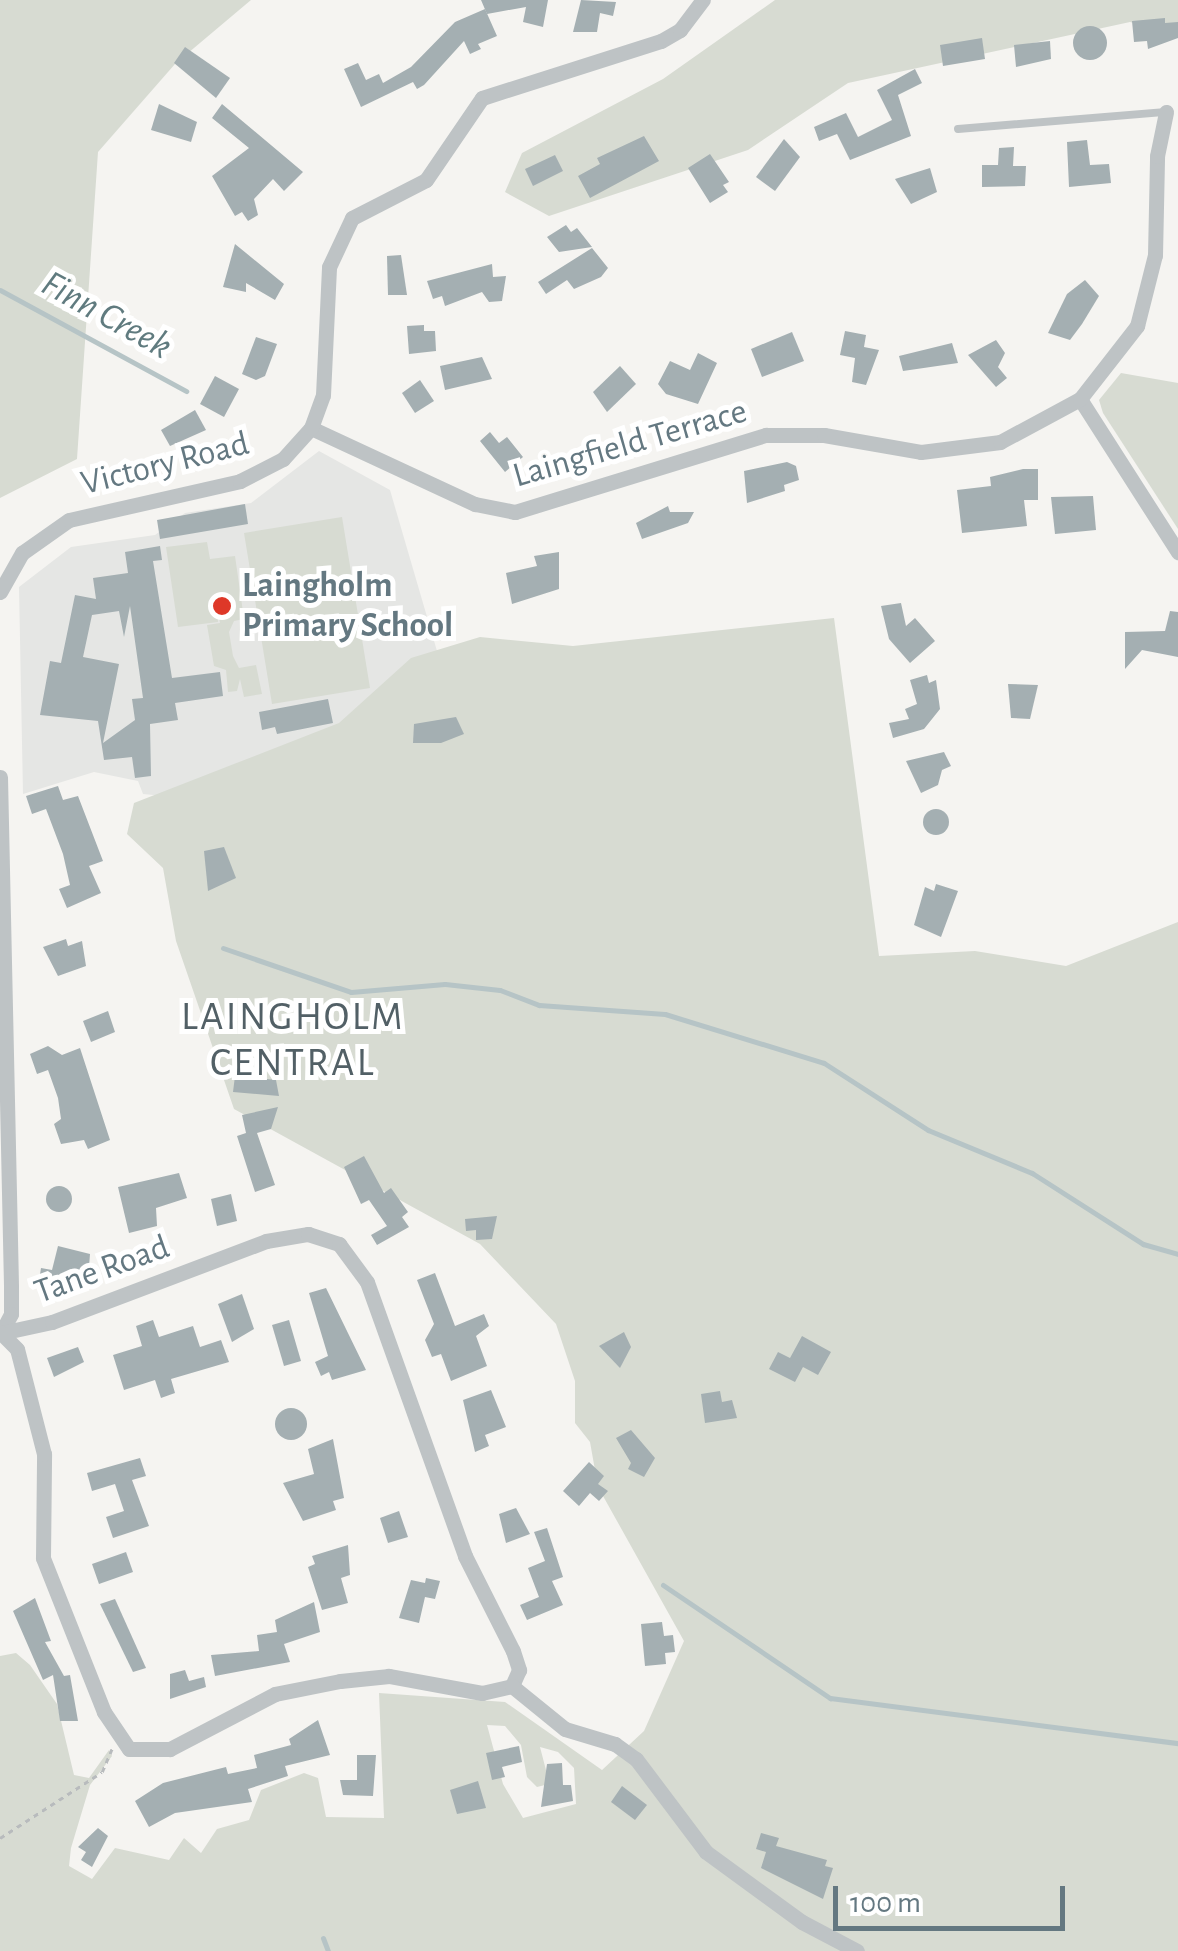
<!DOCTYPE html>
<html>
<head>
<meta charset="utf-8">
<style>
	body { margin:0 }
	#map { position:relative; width:1178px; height:1951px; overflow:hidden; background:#f5f4f1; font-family:"Alegreya Sans",sans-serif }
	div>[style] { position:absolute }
	.built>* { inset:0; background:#e5e6e4 }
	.green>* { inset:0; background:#d7dbd2 }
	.stream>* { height:5px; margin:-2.5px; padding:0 2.5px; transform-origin:2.5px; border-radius:2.5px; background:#b6c4c6 }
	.building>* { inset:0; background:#a4afb2 }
	.round { border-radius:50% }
	.path>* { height:2.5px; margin-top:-1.25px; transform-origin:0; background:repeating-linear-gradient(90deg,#b8bbbd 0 5px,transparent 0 10px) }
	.lane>* { height:8px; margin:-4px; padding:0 4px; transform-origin:4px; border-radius:4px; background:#bec3c5 }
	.street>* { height:15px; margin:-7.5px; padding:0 7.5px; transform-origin:7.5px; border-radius:7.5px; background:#bec3c5 }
	.dots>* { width:28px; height:28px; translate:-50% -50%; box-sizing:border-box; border:5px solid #fff; border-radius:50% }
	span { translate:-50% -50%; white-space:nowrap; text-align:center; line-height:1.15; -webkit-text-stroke:10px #fff; paint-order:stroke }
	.street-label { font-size:35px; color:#647881 }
	.poi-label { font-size:35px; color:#647881; font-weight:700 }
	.left { translate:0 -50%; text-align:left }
	.water-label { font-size:38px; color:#607b7f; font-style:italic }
	.quarter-label { font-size:40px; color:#526066; letter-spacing:2.5px }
	.scale { position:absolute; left:833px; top:1886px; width:232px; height:45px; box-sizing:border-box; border:5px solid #647881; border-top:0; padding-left:12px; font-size:30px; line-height:35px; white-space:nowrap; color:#647881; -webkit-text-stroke:8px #fff; paint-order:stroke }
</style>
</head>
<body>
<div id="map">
	<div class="built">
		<i style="clip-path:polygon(319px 451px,390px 490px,451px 699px,164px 796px,143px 794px,138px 781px,94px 772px,23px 794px,19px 587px,71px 547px,155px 535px,185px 513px,251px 503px)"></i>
	</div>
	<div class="green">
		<i style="clip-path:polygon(0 0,251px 0,175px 64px,98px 152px,77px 459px,0 498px)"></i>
		<i style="clip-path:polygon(775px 0,1178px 0,1178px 34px,1130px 22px,848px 83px,748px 150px,549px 216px,505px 192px,522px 153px,663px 79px)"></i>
		<i style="clip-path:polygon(1121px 373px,1178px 383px,1178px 529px,1103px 413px,1099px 400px)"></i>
		<i style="clip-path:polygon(342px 517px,370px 688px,272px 704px,244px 533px)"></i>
		<i style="clip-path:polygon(207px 542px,210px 559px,235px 556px,244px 619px,234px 621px,229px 632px,233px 656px,239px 668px,256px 665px,262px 694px,244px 697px,240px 679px,237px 691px,228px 692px,226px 670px,214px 666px,207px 625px,220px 623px,217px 604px,218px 622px,178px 627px,166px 547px)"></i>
		<i style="clip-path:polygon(evenodd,834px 618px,879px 956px,975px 951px,1066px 966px,1178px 922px,1178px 1951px,0 1951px,0 1656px,16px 1653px,30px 1665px,57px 1704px,74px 1775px,89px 1778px,109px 1750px,112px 1756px,90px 1785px,71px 1848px,69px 1866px,92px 1879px,115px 1848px,169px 1860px,184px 1838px,201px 1853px,217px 1829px,249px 1820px,261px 1790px,304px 1773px,318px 1778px,326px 1817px,384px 1818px,379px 1693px,505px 1702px,602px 1770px,644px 1731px,684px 1641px,598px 1487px,590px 1442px,575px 1423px,575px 1381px,556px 1324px,480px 1244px,234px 1109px,176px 941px,163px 868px,127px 834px,134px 803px,339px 723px,411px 658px,480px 637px,573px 646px,834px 618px,487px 1725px,505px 1726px,521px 1745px,527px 1777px,537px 1787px,545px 1785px,547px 1774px,540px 1747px,558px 1752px,574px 1768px,576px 1804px,523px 1818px,503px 1784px,487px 1725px)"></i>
	</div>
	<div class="stream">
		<i style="left:0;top:290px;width:212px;rotate:28.5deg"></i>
		<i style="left:223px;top:948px;width:135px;rotate:19deg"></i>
		<i style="left:351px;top:992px;width:94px;rotate:-4.9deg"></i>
		<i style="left:445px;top:984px;width:55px;rotate:6.2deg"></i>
		<i style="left:500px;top:990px;width:42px;rotate:21deg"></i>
		<i style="left:539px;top:1005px;width:126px;rotate:4.1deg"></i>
		<i style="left:665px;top:1014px;width:166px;rotate:17.1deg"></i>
		<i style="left:824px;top:1063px;width:124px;rotate:32.8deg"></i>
		<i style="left:928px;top:1130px;width:113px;rotate:22.5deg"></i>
		<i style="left:1032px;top:1173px;width:132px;rotate:32.6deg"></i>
		<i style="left:1143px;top:1244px;width:36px;rotate:16deg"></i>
		<i style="left:663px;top:1585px;width:202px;rotate:34.1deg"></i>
		<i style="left:830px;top:1698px;width:351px;rotate:7.4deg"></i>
		<i style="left:323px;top:1938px;width:14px;rotate:69deg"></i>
	</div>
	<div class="building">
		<i style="clip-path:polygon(481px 0,548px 0,543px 27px,523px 22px,526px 7px,487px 14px)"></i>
		<i style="clip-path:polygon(581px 0,616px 2px,613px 16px,600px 13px,597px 32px,573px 32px)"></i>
		<i style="clip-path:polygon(485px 9px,497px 36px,478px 44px,481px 49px,470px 54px,464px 41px,424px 85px,417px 89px,413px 82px,361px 107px,344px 69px,358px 63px,366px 80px,379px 74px,383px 83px,411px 67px,455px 22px)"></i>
		<i style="clip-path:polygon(1165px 18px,1165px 23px,1178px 22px,1178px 38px,1148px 49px,1147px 41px,1134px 42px,1132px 21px)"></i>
		<i class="round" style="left:1073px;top:26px;width:34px;height:34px"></i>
		<i style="clip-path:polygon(982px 38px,985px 59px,943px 66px,940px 45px)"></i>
		<i style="clip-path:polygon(1050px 41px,1051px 59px,1016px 67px,1014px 45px)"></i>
		<i style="clip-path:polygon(185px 47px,230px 78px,216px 98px,174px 63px)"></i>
		<i style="clip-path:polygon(915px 69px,922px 83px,898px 95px,911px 136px,850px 160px,837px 134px,819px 141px,814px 127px,846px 113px,858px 137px,892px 120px,877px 90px)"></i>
		<i style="clip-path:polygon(159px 104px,197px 122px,191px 142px,151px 130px)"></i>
		<i style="clip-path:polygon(222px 104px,303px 172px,284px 191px,273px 179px,254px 199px,258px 215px,248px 221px,242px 212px,235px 216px,212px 176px,249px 148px,212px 118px)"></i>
		<i style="clip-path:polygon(644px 136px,659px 161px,590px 198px,578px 176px,600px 164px,597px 158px)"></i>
		<i style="clip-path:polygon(784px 139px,800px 157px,775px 191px,756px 177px)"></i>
		<i style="clip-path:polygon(1087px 140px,1090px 165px,1109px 164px,1111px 183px,1069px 187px,1067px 142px)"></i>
		<i style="clip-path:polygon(1014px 147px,1013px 166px,1026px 166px,1025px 186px,982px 187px,982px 165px,998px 165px,999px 148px)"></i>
		<i style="clip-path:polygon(710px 154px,729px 182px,723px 185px,728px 192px,710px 203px,688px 168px)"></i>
		<i style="clip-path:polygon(555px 155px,563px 171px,533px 186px,525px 169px)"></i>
		<i style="clip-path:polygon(930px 168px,937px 192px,911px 204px,895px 179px)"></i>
		<i style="clip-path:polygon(566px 225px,571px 232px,577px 228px,592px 247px,559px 252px,547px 237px)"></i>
		<i style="clip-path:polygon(235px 244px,284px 284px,275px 300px,246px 283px,246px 292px,223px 287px)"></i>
		<i style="clip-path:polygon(592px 248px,608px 268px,601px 277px,574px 289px,567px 280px,546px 294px,538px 282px)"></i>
		<i style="clip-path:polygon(401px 255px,407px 295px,388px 295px,387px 256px)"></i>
		<i style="clip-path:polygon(492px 264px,493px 277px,506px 276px,502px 301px,489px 302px,482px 292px,445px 306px,442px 296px,433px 299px,427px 281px)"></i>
		<i style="clip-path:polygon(1085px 280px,1099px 296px,1082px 324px,1070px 340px,1048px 333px,1067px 294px)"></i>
		<i style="clip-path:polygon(424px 325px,424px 331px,435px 331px,436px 351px,409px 354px,407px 326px)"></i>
		<i style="clip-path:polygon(845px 331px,866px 335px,864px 347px,879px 350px,866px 385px,852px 382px,855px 358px,840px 355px)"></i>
		<i style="clip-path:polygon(792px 332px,804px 361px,762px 377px,751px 349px)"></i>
		<i style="clip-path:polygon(256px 337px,277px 344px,265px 376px,256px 380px,242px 374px)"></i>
		<i style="clip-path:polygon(996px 340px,1005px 353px,998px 367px,1007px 378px,996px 387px,968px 355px)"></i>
		<i style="clip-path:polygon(952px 343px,958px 363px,903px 371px,899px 356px)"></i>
		<i style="clip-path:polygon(698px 353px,717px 363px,698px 404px,666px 394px,658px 384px,670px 361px,690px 370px)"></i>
		<i style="clip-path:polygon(482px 357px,492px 379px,445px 390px,440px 366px)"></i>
		<i style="clip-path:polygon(620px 366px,636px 384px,607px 412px,593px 392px)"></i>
		<i style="clip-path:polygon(215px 376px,239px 389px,224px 417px,200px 404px)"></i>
		<i style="clip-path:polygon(420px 380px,434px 401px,415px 413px,402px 393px)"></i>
		<i style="clip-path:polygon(195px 410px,206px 430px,170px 446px,161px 430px)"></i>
		<i style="clip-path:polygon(490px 432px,499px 443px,507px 437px,523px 457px,505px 472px,480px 441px)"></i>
		<i style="clip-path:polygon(787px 462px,796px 466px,799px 480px,784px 485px,785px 491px,747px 503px,744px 471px)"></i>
		<i style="clip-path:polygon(1023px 469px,1038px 469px,1038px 500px,1024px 500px,1027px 526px,962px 533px,957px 490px,991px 486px,990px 477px)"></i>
		<i style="clip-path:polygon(1093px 496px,1096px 530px,1055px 534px,1051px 497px)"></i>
		<i style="clip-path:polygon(245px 504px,248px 524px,160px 539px,157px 520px)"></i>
		<i style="clip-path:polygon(668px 506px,670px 512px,694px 512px,688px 523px,642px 539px,636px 523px)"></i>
		<i style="clip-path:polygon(evenodd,160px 546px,162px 560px,153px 561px,172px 678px,220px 672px,223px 696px,175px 703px,178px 720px,150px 724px,151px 776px,135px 778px,132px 757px,104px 760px,98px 721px,40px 715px,50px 661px,61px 663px,75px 595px,96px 599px,93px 578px,128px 573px,125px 552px,160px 546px,130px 606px,143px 698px,132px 699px,135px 720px,103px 743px,119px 664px,83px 657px,92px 615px,119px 611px,124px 637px,130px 606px)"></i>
		<i style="clip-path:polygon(559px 552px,559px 589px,512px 604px,506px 573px,537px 566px,534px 556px)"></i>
		<i style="clip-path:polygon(901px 603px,906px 626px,915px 618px,935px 641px,910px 663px,889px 639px,881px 606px)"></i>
		<i style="clip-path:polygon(1170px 611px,1178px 612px,1178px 657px,1142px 650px,1125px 669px,1125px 632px,1165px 631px)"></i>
		<i style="clip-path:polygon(927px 675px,929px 683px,936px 680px,940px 709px,924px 729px,893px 738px,889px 723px,909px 719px,905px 709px,917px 704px,910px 680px)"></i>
		<i style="clip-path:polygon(1008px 684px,1038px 685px,1030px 719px,1011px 718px)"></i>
		<i style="clip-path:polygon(328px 699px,333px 723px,277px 734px,275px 727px,262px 730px,259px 712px)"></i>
		<i style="clip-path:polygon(456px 717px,464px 734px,441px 743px,413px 743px,414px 724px)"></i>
		<i style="clip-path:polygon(944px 752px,951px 766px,942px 770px,938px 785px,921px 793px,906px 761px)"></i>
		<i style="clip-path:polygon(58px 786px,63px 800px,78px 796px,103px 861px,89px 866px,101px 893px,67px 908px,59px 889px,70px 885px,63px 854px,46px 809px,32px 814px,26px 796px)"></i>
		<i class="round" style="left:923px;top:809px;width:26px;height:26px"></i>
		<i style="clip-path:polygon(224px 847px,236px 878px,208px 891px,204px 851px)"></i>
		<i style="clip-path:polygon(936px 884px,958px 891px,941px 937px,914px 925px,925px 887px,934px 891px)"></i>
		<i style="clip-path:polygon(66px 939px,68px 946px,82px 941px,86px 966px,58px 976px,43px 947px)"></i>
		<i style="clip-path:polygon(108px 1011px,115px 1032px,91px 1042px,83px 1021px)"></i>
		<i style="clip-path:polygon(48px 1046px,62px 1055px,80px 1048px,110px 1140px,88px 1149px,84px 1140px,61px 1144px,54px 1124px,61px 1119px,58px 1098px,48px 1070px,37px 1074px,30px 1054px)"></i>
		<i style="clip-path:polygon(235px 1076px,276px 1080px,279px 1096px,233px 1092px)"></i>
		<i style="clip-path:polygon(278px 1107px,271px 1129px,257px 1133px,275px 1185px,255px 1192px,237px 1136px,246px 1133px,242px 1115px)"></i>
		<i style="clip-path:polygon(364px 1156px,384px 1193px,391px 1188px,408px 1212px,402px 1217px,409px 1227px,377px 1245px,371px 1235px,387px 1226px,369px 1200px,361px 1204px,344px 1167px)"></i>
		<i style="clip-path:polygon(179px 1173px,187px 1198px,156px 1208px,157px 1226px,129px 1233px,118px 1187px)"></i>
		<i class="round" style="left:46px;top:1186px;width:26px;height:26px"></i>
		<i style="clip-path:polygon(231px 1194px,237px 1221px,217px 1226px,211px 1199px)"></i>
		<i style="clip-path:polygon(497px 1216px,492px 1239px,476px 1240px,476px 1230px,466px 1231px,465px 1219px)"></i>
		<i style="clip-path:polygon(58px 1246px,90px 1254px,88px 1281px,64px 1276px,60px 1291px,38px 1287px,41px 1268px,52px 1270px)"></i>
		<i style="clip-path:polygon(435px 1273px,455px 1326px,484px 1314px,489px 1326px,476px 1336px,487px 1366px,451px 1381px,441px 1354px,432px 1357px,425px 1340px,434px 1324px,417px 1280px)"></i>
		<i style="clip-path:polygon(326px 1288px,366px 1370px,332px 1380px,329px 1372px,321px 1376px,315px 1362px,328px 1356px,309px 1293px)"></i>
		<i style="clip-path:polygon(242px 1294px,254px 1329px,232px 1342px,218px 1304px)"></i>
		<i style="clip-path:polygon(153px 1320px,159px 1337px,193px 1326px,200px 1347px,221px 1340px,229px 1362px,171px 1379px,175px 1393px,161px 1398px,155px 1380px,124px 1390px,113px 1355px,142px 1346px,136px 1326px)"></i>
		<i style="clip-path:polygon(289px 1320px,301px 1361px,284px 1366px,272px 1325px)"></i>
		<i style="clip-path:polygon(624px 1332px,631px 1347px,620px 1368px,599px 1346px)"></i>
		<i style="clip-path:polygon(802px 1336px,831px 1352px,818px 1375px,803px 1367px,795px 1382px,769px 1369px,778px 1352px,790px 1358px)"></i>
		<i style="clip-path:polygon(78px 1347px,84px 1362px,54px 1377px,47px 1358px)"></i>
		<i style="clip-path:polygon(491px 1390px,506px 1427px,485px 1435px,489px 1446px,475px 1452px,463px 1400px)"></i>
		<i style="clip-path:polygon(720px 1391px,722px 1402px,732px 1400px,737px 1418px,705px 1423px,701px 1394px)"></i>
		<i class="round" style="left:275px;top:1408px;width:32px;height:32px"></i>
		<i style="clip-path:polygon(631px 1430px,655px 1458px,644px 1477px,628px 1469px,631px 1463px,616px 1438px)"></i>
		<i style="clip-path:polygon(333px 1439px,344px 1498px,333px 1501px,336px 1510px,303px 1521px,283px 1483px,314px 1474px,308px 1449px)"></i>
		<i style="clip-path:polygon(140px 1458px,146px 1476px,132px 1480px,149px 1526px,113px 1538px,106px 1517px,124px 1511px,115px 1484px,92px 1491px,87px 1473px)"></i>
		<i style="clip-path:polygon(589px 1462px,604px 1476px,598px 1484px,608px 1491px,599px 1501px,590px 1493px,579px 1506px,563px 1491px)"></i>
		<i style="clip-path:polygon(516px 1508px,530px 1534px,506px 1543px,499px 1514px)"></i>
		<i style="clip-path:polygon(399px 1511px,408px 1537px,388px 1543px,380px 1518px)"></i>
		<i style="clip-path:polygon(547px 1528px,563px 1577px,552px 1581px,563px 1605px,527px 1620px,520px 1605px,539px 1597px,528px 1568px,545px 1561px,534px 1532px)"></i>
		<i style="clip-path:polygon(348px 1545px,350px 1575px,341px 1578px,348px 1603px,322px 1610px,308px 1567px,315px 1564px,312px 1556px)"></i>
		<i style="clip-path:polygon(126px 1552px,133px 1572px,99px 1584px,92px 1564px)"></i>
		<i style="clip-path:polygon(426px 1578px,440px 1581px,435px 1599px,425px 1597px,419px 1623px,399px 1618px,411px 1580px,425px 1583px)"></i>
		<i style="clip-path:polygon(35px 1598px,51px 1641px,45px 1642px,64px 1676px,70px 1675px,78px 1721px,60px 1721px,53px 1675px,43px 1680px,13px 1611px)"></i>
		<i style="clip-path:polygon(115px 1599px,146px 1668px,133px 1672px,100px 1604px)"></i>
		<i style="clip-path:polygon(314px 1602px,320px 1632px,284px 1644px,290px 1662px,215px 1676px,211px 1655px,259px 1651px,257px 1635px,277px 1632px,275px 1620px)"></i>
		<i style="clip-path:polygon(662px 1622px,664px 1636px,673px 1635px,675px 1652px,665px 1653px,666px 1664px,645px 1666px,641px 1624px)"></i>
		<i style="clip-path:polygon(185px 1670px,189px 1681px,204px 1677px,206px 1687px,170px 1699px,170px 1674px)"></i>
		<i style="clip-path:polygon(318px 1720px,330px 1755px,285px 1766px,288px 1776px,248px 1789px,252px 1802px,175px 1813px,149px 1827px,135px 1801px,163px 1783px,226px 1767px,228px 1774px,257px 1768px,254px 1755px,291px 1745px,289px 1739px)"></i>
		<i style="clip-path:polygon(519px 1746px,522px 1762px,502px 1767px,505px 1777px,492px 1780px,486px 1753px)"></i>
		<i style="clip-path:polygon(357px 1755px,376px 1755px,373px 1796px,343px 1795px,340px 1780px,357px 1780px)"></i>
		<i style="clip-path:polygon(562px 1763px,563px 1785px,571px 1785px,573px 1801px,541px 1807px,547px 1764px)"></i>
		<i style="clip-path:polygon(478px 1781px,486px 1808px,457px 1814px,450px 1790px)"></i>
		<i style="clip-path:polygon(622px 1786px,647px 1805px,635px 1820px,611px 1802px)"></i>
		<i style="clip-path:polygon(98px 1828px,108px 1836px,92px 1867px,81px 1860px,86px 1852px,78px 1847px)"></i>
		<i style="clip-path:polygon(761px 1833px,779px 1838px,776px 1846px,827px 1860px,825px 1866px,833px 1868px,823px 1899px,761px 1868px,766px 1852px,756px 1849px)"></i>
	</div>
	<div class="path">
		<i style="left:0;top:1838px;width:121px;rotate:-32.9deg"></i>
		<i style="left:102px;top:1772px;width:25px;rotate:-67deg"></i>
	</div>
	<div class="lane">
		<i style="left:958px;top:129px;width:209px;rotate:-4.7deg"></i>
	</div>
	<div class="street">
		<i style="left:1080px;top:399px;width:182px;rotate:57.4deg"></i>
		<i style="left:311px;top:428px;width:181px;rotate:24.9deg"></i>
		<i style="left:475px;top:504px;width:41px;rotate:11.3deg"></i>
		<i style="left:515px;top:512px;width:263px;rotate:-17.1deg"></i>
		<i style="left:766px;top:435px;width:58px"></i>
		<i style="left:824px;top:435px;width:98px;rotate:9.9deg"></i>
		<i style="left:921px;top:452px;width:80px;rotate:-7.2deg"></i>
		<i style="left:1000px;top:442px;width:91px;rotate:-28.3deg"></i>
		<i style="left:1080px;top:399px;width:93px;rotate:-52deg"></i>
		<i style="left:1137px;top:326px;width:73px;rotate:-75.8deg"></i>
		<i style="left:1155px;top:255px;width:99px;rotate:-88.8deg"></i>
		<i style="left:1157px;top:156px;width:45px;rotate:-78.4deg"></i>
		<i style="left:0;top:592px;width:45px;rotate:-60.6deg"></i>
		<i style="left:22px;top:553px;width:57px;rotate:-35.1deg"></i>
		<i style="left:69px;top:520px;width:175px;rotate:-12.8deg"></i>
		<i style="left:240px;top:481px;width:48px;rotate:-27.1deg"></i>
		<i style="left:283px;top:459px;width:42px;rotate:-47.9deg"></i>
		<i style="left:311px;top:428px;width:35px;rotate:-70deg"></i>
		<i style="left:323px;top:395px;width:128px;rotate:-87.3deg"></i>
		<i style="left:329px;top:267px;width:54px;rotate:-64.9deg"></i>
		<i style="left:352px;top:218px;width:83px;rotate:-27.2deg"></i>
		<i style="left:426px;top:180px;width:99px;rotate:-55.7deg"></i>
		<i style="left:482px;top:98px;width:188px;rotate:-17.7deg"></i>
		<i style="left:661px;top:41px;width:22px;rotate:-30deg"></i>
		<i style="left:680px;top:30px;width:38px;rotate:-53deg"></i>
		<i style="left:0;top:777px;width:510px;rotate:88.76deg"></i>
		<i style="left:11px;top:1287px;width:27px;rotate:90deg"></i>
		<i style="left:11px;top:1314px;width:21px;rotate:118deg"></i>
		<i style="left:0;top:1334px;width:1px;rotate:-45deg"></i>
		<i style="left:1px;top:1333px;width:52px;rotate:-12.2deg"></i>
		<i style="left:52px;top:1322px;width:229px;rotate:-20.7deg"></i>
		<i style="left:266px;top:1241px;width:43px;rotate:-9.5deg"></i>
		<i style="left:308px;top:1234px;width:33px;rotate:18deg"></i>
		<i style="left:339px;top:1244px;width:47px;rotate:53.6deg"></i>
		<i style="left:367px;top:1282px;width:291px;rotate:70.3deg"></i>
		<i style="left:465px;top:1556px;width:106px;rotate:63.2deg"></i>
		<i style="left:513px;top:1651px;width:20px;rotate:72deg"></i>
		<i style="left:519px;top:1670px;width:17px;rotate:114deg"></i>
		<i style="left:512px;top:1686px;width:31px;rotate:167deg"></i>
		<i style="left:482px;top:1693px;width:95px;rotate:-169.6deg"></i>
		<i style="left:389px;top:1676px;width:49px;rotate:174.2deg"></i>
		<i style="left:340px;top:1681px;width:66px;rotate:168.7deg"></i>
		<i style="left:275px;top:1694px;width:119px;rotate:152.4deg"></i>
		<i style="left:170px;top:1749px;width:41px;rotate:180deg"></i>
		<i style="left:129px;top:1749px;width:45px;rotate:-124deg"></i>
		<i style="left:104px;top:1712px;width:166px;rotate:-111.6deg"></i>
		<i style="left:43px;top:1558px;width:104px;rotate:-89.4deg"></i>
		<i style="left:44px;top:1454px;width:108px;rotate:-104.4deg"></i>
		<i style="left:17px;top:1349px;width:23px;rotate:-135deg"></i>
		<i style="left:512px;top:1686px;width:68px;rotate:39.1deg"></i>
		<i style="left:565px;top:1729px;width:52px;rotate:16.7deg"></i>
		<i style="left:615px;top:1744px;width:26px;rotate:36deg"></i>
		<i style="left:636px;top:1759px;width:116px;rotate:53deg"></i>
		<i style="left:706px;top:1852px;width:119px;rotate:36.1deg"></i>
		<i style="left:802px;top:1922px;width:62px;rotate:27.8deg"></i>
	</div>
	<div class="dots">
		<i style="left:222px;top:606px;background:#de3828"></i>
	</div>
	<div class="street-label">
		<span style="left:630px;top:444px;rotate:-16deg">Laingfield Terrace</span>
		<span style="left:165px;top:464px;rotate:-14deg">Victory Road</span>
		<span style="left:102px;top:1270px;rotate:-20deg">Tane Road</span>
	</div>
	<div class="poi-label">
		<span class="left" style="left:242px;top:606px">Laingholm<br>Primary School</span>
	</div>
	<div class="water-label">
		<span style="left:106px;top:316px;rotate:29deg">Finn Creek</span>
	</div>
	<div class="quarter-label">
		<span style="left:293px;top:1040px">LAINGHOLM<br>CENTRAL</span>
	</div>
	<div class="scale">100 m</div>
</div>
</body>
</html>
